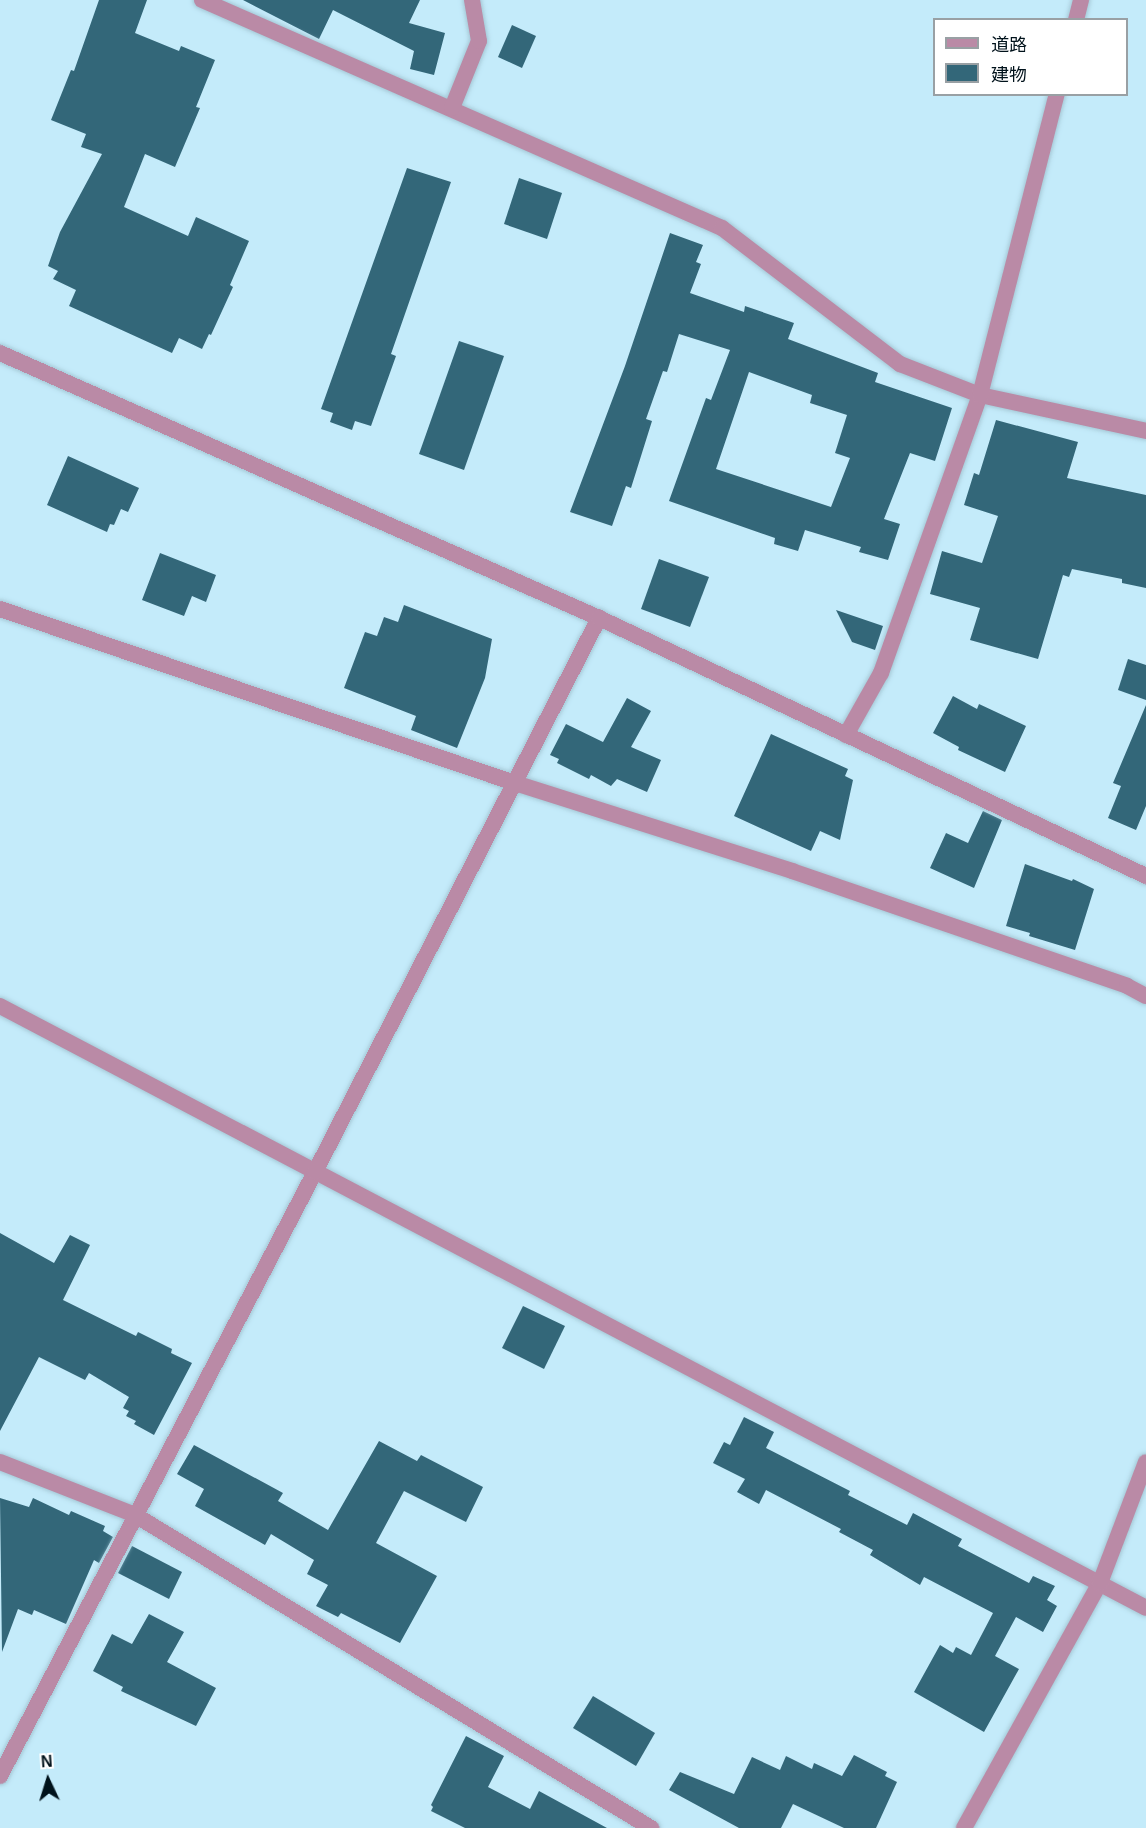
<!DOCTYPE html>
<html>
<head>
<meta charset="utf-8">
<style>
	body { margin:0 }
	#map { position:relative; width:1146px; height:1828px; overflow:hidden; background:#c4ebfa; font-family:Helvetica,"Noto Sans JP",sans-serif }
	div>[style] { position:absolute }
	.building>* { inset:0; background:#336779 }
	.roads { filter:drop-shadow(0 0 2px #a5c8d6) drop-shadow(0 0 2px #a5c8d6) }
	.minor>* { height:16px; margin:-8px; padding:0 8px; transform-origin:8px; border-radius:8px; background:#ba8aa6 }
	.tertiary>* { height:16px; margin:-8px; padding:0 8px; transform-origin:8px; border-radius:8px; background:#ba8aa6 }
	span { translate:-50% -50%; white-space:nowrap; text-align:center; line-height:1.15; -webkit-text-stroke:4.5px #fff; paint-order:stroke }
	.legend { position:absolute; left:933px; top:18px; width:195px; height:78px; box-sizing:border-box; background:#fff; border:2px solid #99a0a4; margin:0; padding:8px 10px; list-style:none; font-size:18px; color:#00121b }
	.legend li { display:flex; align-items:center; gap:12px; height:30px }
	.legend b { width:30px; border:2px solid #99a0a4 }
	.north { position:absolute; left:18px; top:1750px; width:60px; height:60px; -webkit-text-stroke:4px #fff; paint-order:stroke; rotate:356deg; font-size:16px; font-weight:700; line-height:24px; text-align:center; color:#00121b }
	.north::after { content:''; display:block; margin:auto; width:21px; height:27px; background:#00121b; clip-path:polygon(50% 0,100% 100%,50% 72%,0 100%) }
</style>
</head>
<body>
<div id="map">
	<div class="building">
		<i style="clip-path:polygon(99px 0,147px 0,135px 33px,179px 51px,181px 46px,215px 60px,196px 107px,200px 108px,175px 167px,145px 154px,124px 207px,188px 236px,196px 217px,249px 241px,230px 285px,233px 287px,211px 335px,209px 334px,202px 349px,179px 338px,172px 353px,69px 306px,76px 290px,53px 279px,58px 271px,48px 266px,60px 232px,102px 154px,81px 147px,86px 134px,51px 120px,71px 70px,74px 71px)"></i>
		<i style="clip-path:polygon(243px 0,420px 0,409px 23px,445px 33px,434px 75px,410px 69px,414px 51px,333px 10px,319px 39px)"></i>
		<i style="clip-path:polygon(512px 25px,536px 36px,522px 68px,498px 57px)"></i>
		<i style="clip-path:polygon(407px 168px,451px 182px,391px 354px,396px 356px,371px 426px,355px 421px,352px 430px,330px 422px,333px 413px,321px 409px)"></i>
		<i style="clip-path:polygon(519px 178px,562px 193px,547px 239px,504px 224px)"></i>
		<i style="clip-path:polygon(evenodd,670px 233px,703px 245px,696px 262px,701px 264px,690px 293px,744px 312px,745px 306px,794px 323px,788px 339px,878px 373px,875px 382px,952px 408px,935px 461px,910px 453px,884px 519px,900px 524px,888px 560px,859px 552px,861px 547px,805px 530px,798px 551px,774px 544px,775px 538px,669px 501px,706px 398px,711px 400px,730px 350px,679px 334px,667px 372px,663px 371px,646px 419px,652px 421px,631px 488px,626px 486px,612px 526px,570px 512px,625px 366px,670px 233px,749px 372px,812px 395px,810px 403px,847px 415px,835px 453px,850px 458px,831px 507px,716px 469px,749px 372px)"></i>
		<i style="clip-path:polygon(459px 341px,504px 356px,464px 470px,419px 454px)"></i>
		<i style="clip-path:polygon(996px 420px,1078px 442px,1067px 478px,1146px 495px,1146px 588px,1122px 583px,1122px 579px,1072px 569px,1069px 577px,1063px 575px,1038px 659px,970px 640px,980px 608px,930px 594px,942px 551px,982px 563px,998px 516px,964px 505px,974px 473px,979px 475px)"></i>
		<i style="clip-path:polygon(68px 456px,139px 488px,128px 512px,121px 509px,114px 525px,110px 524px,107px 532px,47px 505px)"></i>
		<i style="clip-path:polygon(160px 553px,216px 575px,206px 602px,192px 596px,184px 616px,142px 600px)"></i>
		<i style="clip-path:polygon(659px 559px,709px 577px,690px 627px,641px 609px)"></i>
		<i style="clip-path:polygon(404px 605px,492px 639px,485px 678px,457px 748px,411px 730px,416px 716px,344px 688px,365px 632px,377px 636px,384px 617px,398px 622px)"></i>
		<i style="clip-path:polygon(836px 610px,883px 626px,875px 650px,852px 642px)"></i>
		<i style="clip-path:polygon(1128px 659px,1146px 665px,1146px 700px,1118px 690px)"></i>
		<i style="clip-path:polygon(953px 696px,977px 709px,979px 704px,1026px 726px,1005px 772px,958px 750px,959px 747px,933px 733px)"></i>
		<i style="clip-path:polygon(627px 698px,651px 711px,631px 747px,661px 760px,647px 792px,617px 779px,611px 786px,591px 775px,589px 779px,557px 763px,559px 759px,550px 755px,566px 724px,603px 742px)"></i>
		<i style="clip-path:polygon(1146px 705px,1146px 806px,1136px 830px,1108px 818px,1121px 786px,1113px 783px)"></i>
		<i style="clip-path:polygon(771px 734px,848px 769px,845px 776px,853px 780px,840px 840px,820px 831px,811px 851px,734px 816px)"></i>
		<i style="clip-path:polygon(983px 811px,1002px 820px,974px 888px,930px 868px,946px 833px,968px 843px)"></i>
		<i style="clip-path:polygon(1025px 864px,1072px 881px,1073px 879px,1094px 889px,1075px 950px,1029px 936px,1030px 933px,1006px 926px)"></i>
		<i style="clip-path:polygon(0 1233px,54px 1263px,70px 1235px,90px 1245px,63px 1300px,136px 1336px,138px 1332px,172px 1349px,171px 1353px,192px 1363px,154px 1435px,134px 1424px,136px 1421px,126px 1416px,129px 1411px,123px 1408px,129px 1397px,89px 1373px,85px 1380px,39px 1357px,0 1431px)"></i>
		<i style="clip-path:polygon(523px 1306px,565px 1326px,544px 1369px,502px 1348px)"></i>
		<i style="clip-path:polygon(744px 1417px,774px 1432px,766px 1448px,850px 1491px,848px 1495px,907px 1525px,913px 1513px,962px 1539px,958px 1546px,1029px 1583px,1033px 1576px,1055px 1586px,1047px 1600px,1057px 1606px,1043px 1632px,1016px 1617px,995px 1656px,1019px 1669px,984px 1732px,914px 1692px,940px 1645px,953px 1653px,956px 1647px,971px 1655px,993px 1613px,924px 1577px,920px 1585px,870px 1555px,873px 1550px,839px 1532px,841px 1529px,766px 1490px,759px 1504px,737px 1492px,745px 1479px,713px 1463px,724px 1442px,730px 1445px)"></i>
		<i style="clip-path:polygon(379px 1441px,417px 1461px,421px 1455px,483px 1487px,466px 1522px,404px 1491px,376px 1543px,437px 1576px,400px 1643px,341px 1613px,338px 1617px,316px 1606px,328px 1585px,307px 1574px,314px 1560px,271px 1534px,265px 1545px,195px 1506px,204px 1489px,177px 1474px,194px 1445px,283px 1493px,278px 1501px,328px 1530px)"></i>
		<i style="clip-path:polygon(0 1498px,29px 1507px,33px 1498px,69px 1515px,71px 1511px,105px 1526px,103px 1531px,113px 1537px,99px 1563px,94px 1560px,66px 1624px,34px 1610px,32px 1615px,18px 1609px,2px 1652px)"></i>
		<i style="clip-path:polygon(132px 1546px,182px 1572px,169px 1599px,118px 1573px)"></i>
		<i style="clip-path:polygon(149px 1614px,184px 1632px,167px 1662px,216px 1688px,196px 1726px,121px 1691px,123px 1687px,93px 1671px,112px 1634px,132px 1644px)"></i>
		<i style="clip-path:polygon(593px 1696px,655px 1733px,636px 1766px,573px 1728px)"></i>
		<i style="clip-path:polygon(466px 1736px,504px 1756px,488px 1787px,530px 1809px,539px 1791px,607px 1828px,465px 1828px,431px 1811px,433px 1807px,431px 1805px)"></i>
		<i style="clip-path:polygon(854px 1755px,887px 1772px,885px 1776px,897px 1782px,876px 1828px,844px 1828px,793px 1804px,781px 1828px,739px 1828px,669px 1790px,680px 1772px,734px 1794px,752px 1757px,780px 1770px,786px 1756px,812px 1769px,814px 1763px,842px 1776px)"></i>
	</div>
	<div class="roads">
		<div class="minor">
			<i style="left:202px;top:0;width:568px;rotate:23.68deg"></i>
			<i style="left:722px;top:228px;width:224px;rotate:37.4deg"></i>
			<i style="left:900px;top:364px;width:86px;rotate:21.2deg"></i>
			<i style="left:980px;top:395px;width:170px;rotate:12.2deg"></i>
			<i style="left:1076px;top:20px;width:21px;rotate:-76deg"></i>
			<i style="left:452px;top:108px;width:72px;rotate:-68.1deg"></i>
			<i style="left:479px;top:41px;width:42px;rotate:-99.7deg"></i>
			<i style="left:0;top:609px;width:544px;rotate:18.67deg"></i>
			<i style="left:515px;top:783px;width:291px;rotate:17.6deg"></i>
			<i style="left:792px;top:871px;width:354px;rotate:18.9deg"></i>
			<i style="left:1127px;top:986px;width:21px;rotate:28deg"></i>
			<i style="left:846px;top:735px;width:71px;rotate:-60.6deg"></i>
			<i style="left:881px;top:673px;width:295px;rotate:-70.4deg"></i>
			<i style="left:980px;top:395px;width:311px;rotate:-75.7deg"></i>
			<i style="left:0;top:1006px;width:1294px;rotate:27.71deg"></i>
			<i style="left:0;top:1462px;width:145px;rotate:21.4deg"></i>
			<i style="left:135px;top:1515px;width:604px;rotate:31.24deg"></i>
			<i style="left:0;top:1776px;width:681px;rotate:-62.46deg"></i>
			<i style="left:315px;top:1172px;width:623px;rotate:-62.86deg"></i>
			<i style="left:964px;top:1828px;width:280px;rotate:-61deg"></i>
			<i style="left:1100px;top:1583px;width:129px;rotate:-69.2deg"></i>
		</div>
		<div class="tertiary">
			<i style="left:0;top:353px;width:655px;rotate:23.86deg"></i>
			<i style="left:599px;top:618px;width:605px;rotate:25.25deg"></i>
		</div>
	</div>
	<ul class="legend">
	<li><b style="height:8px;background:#ba8aa6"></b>道路</li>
	<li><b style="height:16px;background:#336779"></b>建物</li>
	</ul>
	<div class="north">N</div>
</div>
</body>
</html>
